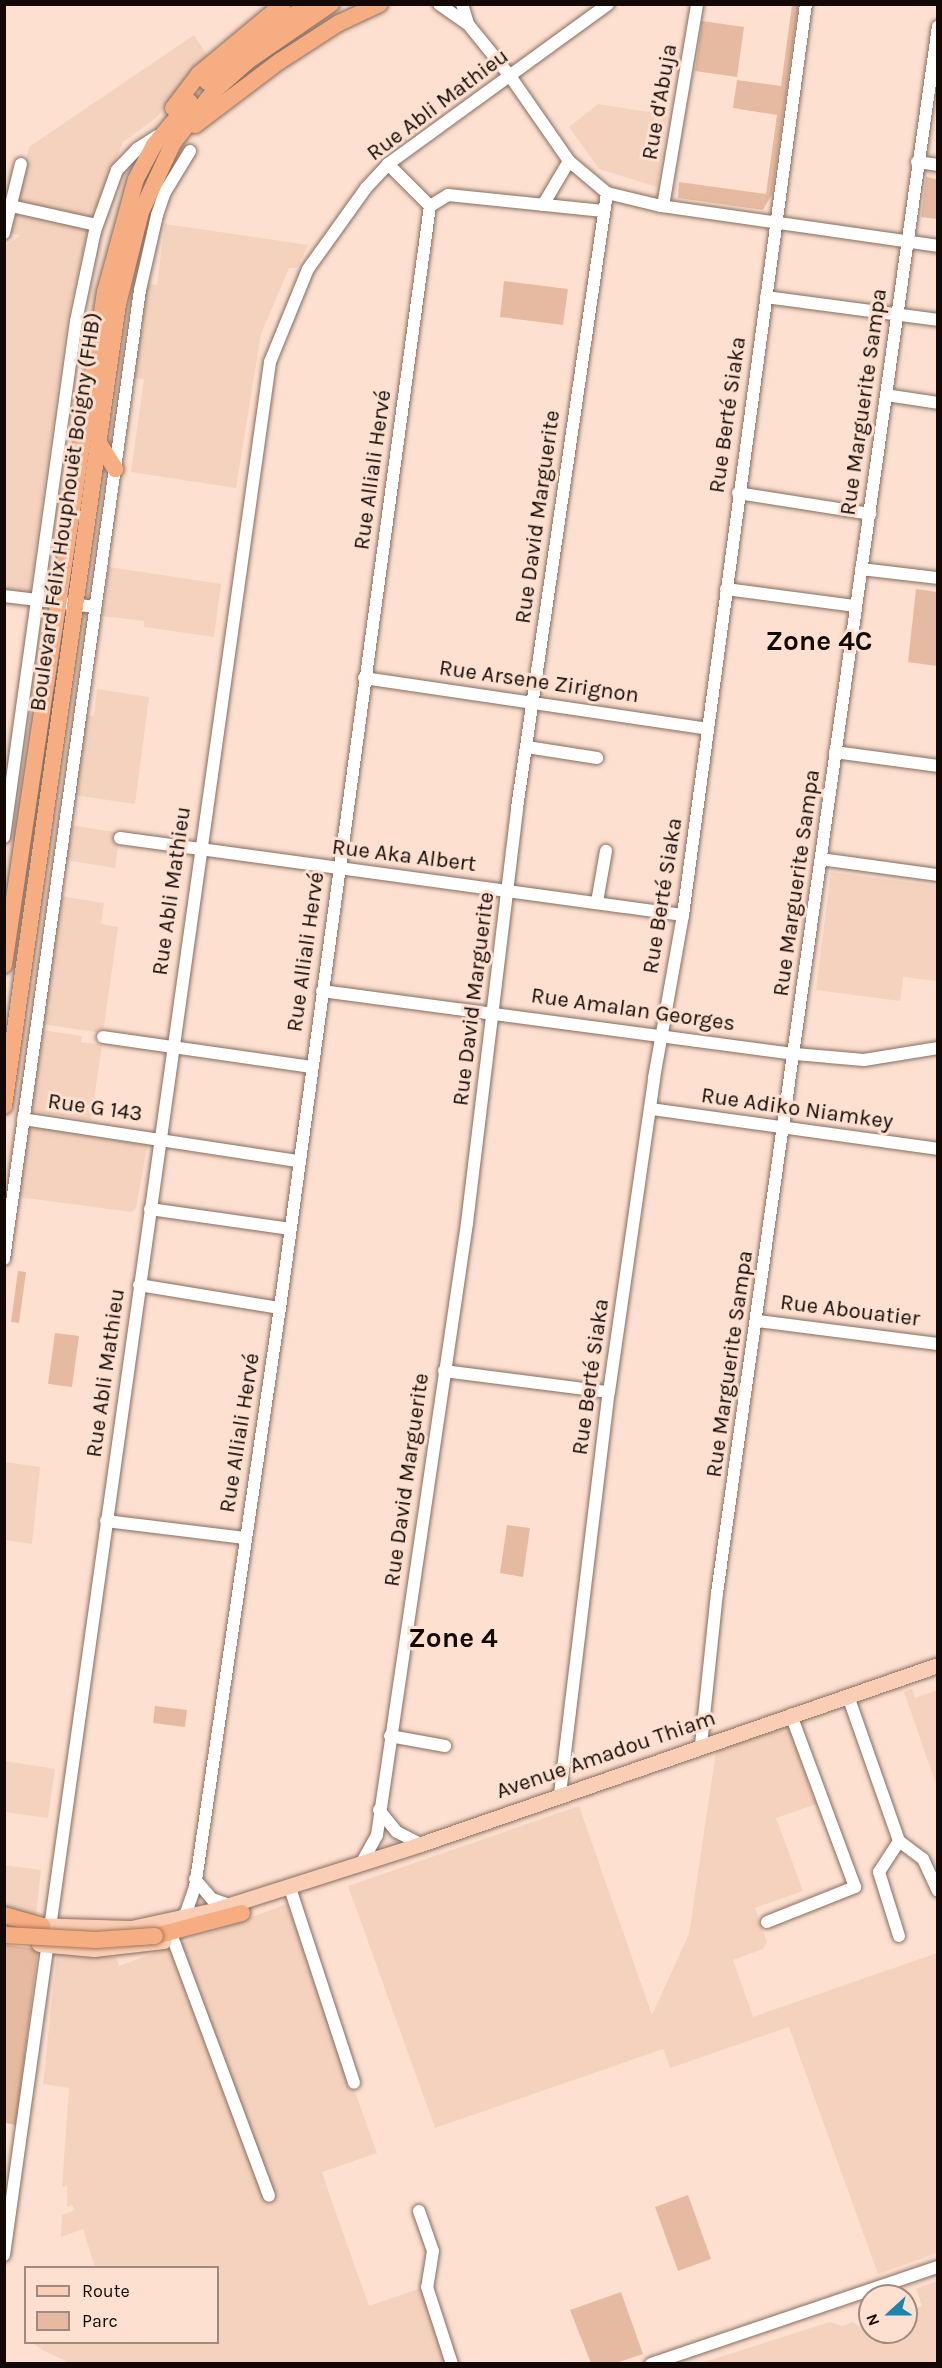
<!DOCTYPE html>
<html>
<head>
<meta charset="utf-8">
<style>
	body { margin:0 }
	#map { position:relative; width:942px; height:2368px; overflow:hidden; background:#fde0d0; font-family:Karla,sans-serif }
	div>[style] { position:absolute }
	.built>* { inset:0; background:#f5d2be }
	.green>* { inset:0; background:#e6baa0 }
	.roads { filter:drop-shadow(0 0 2px #866d5f) drop-shadow(0 0 2px #866d5f) }
	.minor>* { height:12px; margin:-6px; padding:0 6px; transform-origin:6px; border-radius:6px; background:#fff }
	.major>* { height:15px; margin:-7.5px; padding:0 7.5px; transform-origin:7.5px; border-radius:7.5px; background:#faceb4 }
	.highway>* { height:16px; margin:-8px; padding:0 8px; transform-origin:8px; border-radius:8px; background:#f7ad82 }
	.bridges { filter:drop-shadow(0 0 2px #a77456) drop-shadow(0 0 2px #a77456) }
	.highway-bridge>* { height:16px; margin:-8px; padding:0 8px; transform-origin:8px; border-radius:8px; background:#f7ad82 }
	span { translate:-50% -50%; white-space:nowrap; text-align:center; line-height:1.15; -webkit-text-stroke:6px #fde0d0; paint-order:stroke }
	.street-label { font-size:22px; color:#120905 }
	.district-label { font-size:28px; color:#120905; font-weight:700 }
	.frame { position:absolute; inset:0; border:6px solid #120905; pointer-events:none }
	.legend { position:absolute; left:24px; top:2266px; width:195px; height:78px; box-sizing:border-box; background:#fde0d0; border:2px solid #9f8a7f; margin:0; padding:8px 10px; list-style:none; font-size:18px; color:#120905 }
	.legend li { display:flex; align-items:center; gap:12px; height:30px }
	.legend b { width:30px; border:2px solid #9f8a7f }
	.north { position:absolute; left:858px; top:2284px; width:60px; height:60px; box-sizing:border-box; background:#fde0d0; border:2px solid #9f8a7f; border-radius:50%; rotate:249deg; font-size:16px; font-weight:700; line-height:24px; text-align:center; color:#120905 }
	.north::after { content:''; display:block; margin:auto; width:21px; height:27px; background:#1d84ad; clip-path:polygon(50% 0,100% 100%,50% 72%,0 100%) }
</style>
</head>
<body>
<div id="map">
	<div class="built">
		<i style="clip-path:polygon(194px 35px,208px 57px,156px 118px,123px 142px,88px 229px,67px 319px,28px 605px,5px 601px,5px 246px,21px 235px,7px 233px,29px 147px)"></i>
		<i style="clip-path:polygon(598px 104px,667px 115px,657px 187px,599px 169px,569px 127px)"></i>
		<i style="clip-path:polygon(165px 224px,308px 245px,297px 268px,289px 268px,261px 334px,236px 488px,131px 472px,144px 379px,134px 378px,147px 284px,157px 285px)"></i>
		<i style="clip-path:polygon(109px 567px,221px 584px,214px 637px,144px 627px,144px 621px,102px 616px)"></i>
		<i style="clip-path:polygon(97px 689px,149px 697px,135px 804px,74px 795px,85px 715px,94px 716px)"></i>
		<i style="clip-path:polygon(70px 825px,120px 833px,115px 868px,65px 860px)"></i>
		<i style="clip-path:polygon(831px 872px,937px 886px,937px 981px,903px 977px,900px 1001px,816px 990px)"></i>
		<i style="clip-path:polygon(60px 896px,104px 903px,101px 924px,118px 927px,103px 1033px,42px 1024px)"></i>
		<i style="clip-path:polygon(42px 1030px,82px 1036px,81px 1042px,102px 1045px,91px 1120px,30px 1111px)"></i>
		<i style="clip-path:polygon(27px 1126px,148px 1142px,136px 1208px,132px 1212px,18px 1197px)"></i>
		<i style="clip-path:polygon(5px 1462px,40px 1467px,32px 1544px,5px 1540px)"></i>
		<i style="clip-path:polygon(912px 1689px,915px 1698px,937px 1690px,937px 1787px,904px 1692px)"></i>
		<i style="clip-path:polygon(788px 1724px,816px 1804px,776px 1818px,803px 1891px,755px 1908px,767px 1942px,763px 1949px,733px 1960px,753px 2017px,937px 1953px,937px 2253px,878px 2274px,789px 2027px,670px 2068px,663px 2049px,435px 2128px,348px 1886px,579px 1806px,652px 2015px,689px 1934px,716px 1751px)"></i>
		<i style="clip-path:polygon(5px 1761px,55px 1769px,48px 1818px,5px 1812px)"></i>
		<i style="clip-path:polygon(4px 1865px,41px 1870px,36px 1917px,5px 1912px)"></i>
		<i style="clip-path:polygon(287px 1904px,377px 2153px,322px 2172px,327px 2188px,369px 2306px,421px 2288px,447px 2363px,70px 2363px,44px 2351px,33px 2343px,218px 2342px,218px 2268px,95px 2267px,83px 2229px,61px 2237px,62px 2215px,75px 2210px,72px 2205px,67px 2207px,67px 2186px,62px 2187px,69px 2088px,43px 2084px,57px 1952px,116px 1957px,119px 1966px)"></i>
		<i style="clip-path:polygon(937px 2281px,937px 2363px,701px 2363px,830px 2322px,842px 2326px,852px 2322px,861px 2327px,870px 2324px,870px 2332px,906px 2332px,906px 2312px,922px 2306px,916px 2289px)"></i>
	</div>
	<div class="green">
		<i style="clip-path:polygon(792px 5px,798px 5px,772px 194px,763px 210px,678px 198px,679px 182px,766px 194px,777px 115px,733px 108px,737px 80px,781px 86px)"></i>
		<i style="clip-path:polygon(702px 21px,744px 27px,737px 77px,695px 71px)"></i>
		<i style="clip-path:polygon(926px 177px,937px 179px,937px 219px,921px 217px)"></i>
		<i style="clip-path:polygon(504px 281px,568px 289px,563px 325px,500px 317px)"></i>
		<i style="clip-path:polygon(916px 589px,937px 592px,937px 666px,908px 662px)"></i>
		<i style="clip-path:polygon(18px 1271px,26px 1272px,19px 1323px,11px 1322px)"></i>
		<i style="clip-path:polygon(55px 1333px,79px 1336px,72px 1387px,48px 1384px)"></i>
		<i style="clip-path:polygon(507px 1525px,530px 1528px,523px 1577px,500px 1573px)"></i>
		<i style="clip-path:polygon(155px 1706px,187px 1710px,185px 1727px,153px 1723px)"></i>
		<i style="clip-path:polygon(5px 1945px,38px 1949px,16px 2125px,5px 2123px)"></i>
		<i style="clip-path:polygon(688px 2195px,711px 2259px,678px 2271px,655px 2207px)"></i>
		<i style="clip-path:polygon(621px 2292px,643px 2354px,616px 2363px,591px 2363px,570px 2310px)"></i>
	</div>
	<div class="roads">
		<div class="minor">
			<i style="left:439px;top:4px;width:35px;rotate:35deg"></i>
			<i style="left:462px;top:4px;width:21px;rotate:73deg"></i>
			<i style="left:468px;top:24px;width:67px;rotate:51.1deg"></i>
			<i style="left:510px;top:76px;width:103px;rotate:55.2deg"></i>
			<i style="left:569px;top:161px;width:50px;rotate:40.1deg"></i>
			<i style="left:607px;top:193px;width:56px;rotate:13.5deg"></i>
			<i style="left:661px;top:206px;width:280px;rotate:8.2deg"></i>
			<i style="left:917px;top:162px;width:21px;rotate:8deg"></i>
			<i style="left:388px;top:164px;width:59px;rotate:45deg"></i>
			<i style="left:543px;top:205px;width:51px;rotate:-59.4deg"></i>
			<i style="left:11px;top:206px;width:88px;rotate:12.5deg"></i>
			<i style="left:663px;top:206px;width:205px;rotate:-80.4deg"></i>
			<i style="left:4px;top:233px;width:71px;rotate:-76.2deg"></i>
			<i style="left:766px;top:297px;width:174px;rotate:7.6deg"></i>
			<i style="left:886px;top:395px;width:53px;rotate:8.7deg"></i>
			<i style="left:738px;top:493px;width:134px;rotate:9deg"></i>
			<i style="left:861px;top:569px;width:78px;rotate:6.7deg"></i>
			<i style="left:726px;top:589px;width:131px;rotate:7.5deg"></i>
			<i style="left:4px;top:596px;width:92px;rotate:6.9deg"></i>
			<i style="left:364px;top:678px;width:348px;rotate:8.4deg"></i>
			<i style="left:527px;top:747px;width:71px;rotate:8.9deg"></i>
			<i style="left:835px;top:752px;width:104px;rotate:7.7deg"></i>
			<i style="left:4px;top:837px;width:521px;rotate:-82.06deg"></i>
			<i style="left:76px;top:321px;width:92px;rotate:-78.1deg"></i>
			<i style="left:95px;top:231px;width:65px;rotate:-70.2deg"></i>
			<i style="left:117px;top:170px;width:29px;rotate:-46deg"></i>
			<i style="left:137px;top:149px;width:24px;rotate:-33deg"></i>
			<i style="left:120px;top:838px;width:568px;rotate:7.79deg"></i>
			<i style="left:821px;top:859px;width:118px;rotate:7.8deg"></i>
			<i style="left:597px;top:902px;width:52px;rotate:-80deg"></i>
			<i style="left:322px;top:991px;width:477px;rotate:7.6deg"></i>
			<i style="left:795px;top:1054px;width:69px;rotate:5deg"></i>
			<i style="left:864px;top:1060px;width:75px;rotate:-9.2deg"></i>
			<i style="left:103px;top:1037px;width:210px;rotate:8.2deg"></i>
			<i style="left:651px;top:1109px;width:290px;rotate:7.9deg"></i>
			<i style="left:23px;top:1119px;width:278px;rotate:8.7deg"></i>
			<i style="left:150px;top:1209px;width:142px;rotate:8.1deg"></i>
			<i style="left:4px;top:1259px;width:978px;rotate:-82.01deg"></i>
			<i style="left:140px;top:290px;width:77px;rotate:-77.2deg"></i>
			<i style="left:157px;top:215px;width:24px;rotate:-71deg"></i>
			<i style="left:165px;top:192px;width:48px;rotate:-58.6deg"></i>
			<i style="left:139px;top:1285px;width:143px;rotate:9.3deg"></i>
			<i style="left:758px;top:1321px;width:181px;rotate:7.3deg"></i>
			<i style="left:444px;top:1371px;width:166px;rotate:7.3deg"></i>
			<i style="left:106px;top:1521px;width:140px;rotate:7deg"></i>
			<i style="left:848px;top:1696px;width:154px;rotate:70.6deg"></i>
			<i style="left:899px;top:1841px;width:30px;rotate:37deg"></i>
			<i style="left:923px;top:1859px;width:35px;rotate:65deg"></i>
			<i style="left:390px;top:1736px;width:56px;rotate:10.3deg"></i>
			<i style="left:701px;top:1745px;width:153px;rotate:-84deg"></i>
			<i style="left:717px;top:1593px;width:1582px;rotate:-81.97deg"></i>
			<i style="left:560px;top:1794px;width:405px;rotate:-83.1deg"></i>
			<i style="left:609px;top:1392px;width:317px;rotate:-81.8deg"></i>
			<i style="left:654px;top:1078px;width:166px;rotate:-79.9deg"></i>
			<i style="left:683px;top:915px;width:919px;rotate:-82.31deg"></i>
			<i style="left:379px;top:1810px;width:28px;rotate:51deg"></i>
			<i style="left:397px;top:1832px;width:27px;rotate:27deg"></i>
			<i style="left:361px;top:1864px;width:33px;rotate:-61deg"></i>
			<i style="left:377px;top:1835px;width:619px;rotate:-81.63deg"></i>
			<i style="left:467px;top:1223px;width:418px;rotate:-83.1deg"></i>
			<i style="left:517px;top:808px;width:622px;rotate:-81.67deg"></i>
			<i style="left:195px;top:1879px;width:26px;rotate:50deg"></i>
			<i style="left:212px;top:1899px;width:18px;rotate:19deg"></i>
			<i style="left:290px;top:1888px;width:205px;rotate:71.8deg"></i>
			<i style="left:179px;top:1919px;width:9px;rotate:-41deg"></i>
			<i style="left:186px;top:1913px;width:28px;rotate:-71deg"></i>
			<i style="left:195px;top:1887px;width:585px;rotate:-81.65deg"></i>
			<i style="left:280px;top:1308px;width:1112px;rotate:-82.25deg"></i>
			<i style="left:430px;top:206px;width:21px;rotate:-31deg"></i>
			<i style="left:448px;top:195px;width:156px;rotate:5.9deg"></i>
			<i style="left:767px;top:1922px;width:95px;rotate:-21.7deg"></i>
			<i style="left:855px;top:1887px;width:184px;rotate:-110.4deg"></i>
			<i style="left:899px;top:1936px;width:67px;rotate:-107.4deg"></i>
			<i style="left:879px;top:1872px;width:37px;rotate:-57deg"></i>
			<i style="left:173px;top:1939px;width:274px;rotate:69.5deg"></i>
			<i style="left:419px;top:2211px;width:42px;rotate:70.7deg"></i>
			<i style="left:433px;top:2251px;width:36px;rotate:99deg"></i>
			<i style="left:427px;top:2287px;width:81px;rotate:72deg"></i>
			<i style="left:4px;top:2255px;width:1912px;rotate:-82deg"></i>
			<i style="left:270px;top:362px;width:100px;rotate:-67.8deg"></i>
			<i style="left:308px;top:269px;width:100px;rotate:-54.4deg"></i>
			<i style="left:366px;top:188px;width:33px;rotate:-47deg"></i>
			<i style="left:388px;top:164px;width:272px;rotate:-36deg"></i>
			<i style="left:651px;top:2364px;width:303px;rotate:-18.7deg"></i>
		</div>
		<div class="major">
			<i style="left:30px;top:1925px;width:101px;rotate:1.7deg"></i>
			<i style="left:131px;top:1928px;width:85px;rotate:-12.2deg"></i>
			<i style="left:214px;top:1910px;width:217px;rotate:-17.7deg"></i>
			<i style="left:421px;top:1844px;width:547px;rotate:-19.1deg"></i>
			<i style="left:39px;top:1944px;width:55px;rotate:5.2deg"></i>
			<i style="left:94px;top:1949px;width:70px;rotate:-6.5deg"></i>
		</div>
		<div class="highway">
			<i style="left:207px;top:82px;width:47px;rotate:-41.5deg"></i>
			<i style="left:242px;top:51px;width:82px;rotate:-35deg"></i>
			<i style="left:173px;top:108px;width:43px;rotate:-52.6deg"></i>
			<i style="left:199px;top:74px;width:109px;rotate:-39.8deg"></i>
			<i style="left:195px;top:125px;width:106px;rotate:-37deg"></i>
			<i style="left:280px;top:61px;width:70px;rotate:-32.8deg"></i>
			<i style="left:339px;top:23px;width:45px;rotate:-24.9deg"></i>
			<i style="left:99px;top:443px;width:31px;rotate:58deg"></i>
			<i style="left:4px;top:965px;width:681px;rotate:-81.47deg"></i>
			<i style="left:105px;top:292px;width:117px;rotate:-74.7deg"></i>
			<i style="left:136px;top:179px;width:38px;rotate:-62deg"></i>
			<i style="left:154px;top:145px;width:56px;rotate:-50.1deg"></i>
			<i style="left:4px;top:1106px;width:810px;rotate:-81.91deg"></i>
			<i style="left:118px;top:304px;width:95px;rotate:-76deg"></i>
			<i style="left:141px;top:212px;width:76px;rotate:-65.1deg"></i>
			<i style="left:173px;top:143px;width:66px;rotate:-51.7deg"></i>
			<i style="left:214px;top:91px;width:45px;rotate:-41.4deg"></i>
			<i style="left:248px;top:61px;width:101px;rotate:-34.5deg"></i>
			<i style="left:4px;top:1915px;width:40px;rotate:16deg"></i>
			<i style="left:155px;top:1936px;width:90px;rotate:-14.8deg"></i>
		</div>
	</div>
	<div class="bridges">
		<div class="highway-bridge">
			<i style="left:4px;top:1935px;width:92px;rotate:3.1deg"></i>
			<i style="left:96px;top:1940px;width:59px;rotate:-3.9deg"></i>
		</div>
	</div>
	<div class="street-label">
		<span style="left:660px;top:102px;rotate:-80deg">Rue d'Abuja</span>
		<span style="left:438px;top:105px;rotate:-37deg">Rue Abli Mathieu</span>
		<span style="left:864px;top:402px;rotate:-82deg">Rue Marguerite Sampa</span>
		<span style="left:728px;top:415px;rotate:-82deg">Rue Berté Siaka</span>
		<span style="left:373px;top:470px;rotate:-82deg">Rue Alliali Hervé</span>
		<span style="left:66px;top:512px;rotate:-82deg">Boulevard Félix Houphouët Boigny (FHB)</span>
		<span style="left:538px;top:517px;rotate:-82deg">Rue David Marguerite</span>
		<span style="left:539px;top:682px;rotate:8deg">Rue Arsene Zirignon</span>
		<span style="left:404px;top:856px;rotate:7deg">Rue Aka Albert</span>
		<span style="left:797px;top:883px;rotate:-82deg">Rue Marguerite Sampa</span>
		<span style="left:172px;top:891px;rotate:-82deg">Rue Abli Mathieu</span>
		<span style="left:663px;top:896px;rotate:-81deg">Rue Berté Siaka</span>
		<span style="left:306px;top:952px;rotate:-82deg">Rue Alliali Hervé</span>
		<span style="left:474px;top:999px;rotate:-83deg">Rue David Marguerite</span>
		<span style="left:633px;top:1010px;rotate:8deg">Rue Amalan Georges</span>
		<span style="left:95px;top:1108px;rotate:8deg">Rue G 143</span>
		<span style="left:797px;top:1109px;rotate:8deg">Rue Adiko Niamkey</span>
		<span style="left:850px;top:1311px;rotate:7deg">Rue Abouatier</span>
		<span style="left:730px;top:1364px;rotate:-82deg">Rue Marguerite Sampa</span>
		<span style="left:106px;top:1373px;rotate:-82deg">Rue Abli Mathieu</span>
		<span style="left:591px;top:1377px;rotate:-82deg">Rue Berté Siaka</span>
		<span style="left:240px;top:1433px;rotate:-81deg">Rue Alliali Hervé</span>
		<span style="left:407px;top:1480px;rotate:-82deg">Rue David Marguerite</span>
		<span style="left:606px;top:1755px;rotate:-19deg">Avenue Amadou Thiam</span>
	</div>
	<div class="district-label">
		<span style="left:819px;top:641px">Zone 4C</span>
		<span style="left:453px;top:1638px">Zone 4</span>
	</div>
	<div class="frame"></div>
	<ul class="legend">
	<li><b style="height:8px;background:#faceb4"></b>Route</li>
	<li><b style="height:16px;background:#e6baa0"></b>Parc</li>
	</ul>
	<div class="north">N</div>
</div>
</body>
</html>
